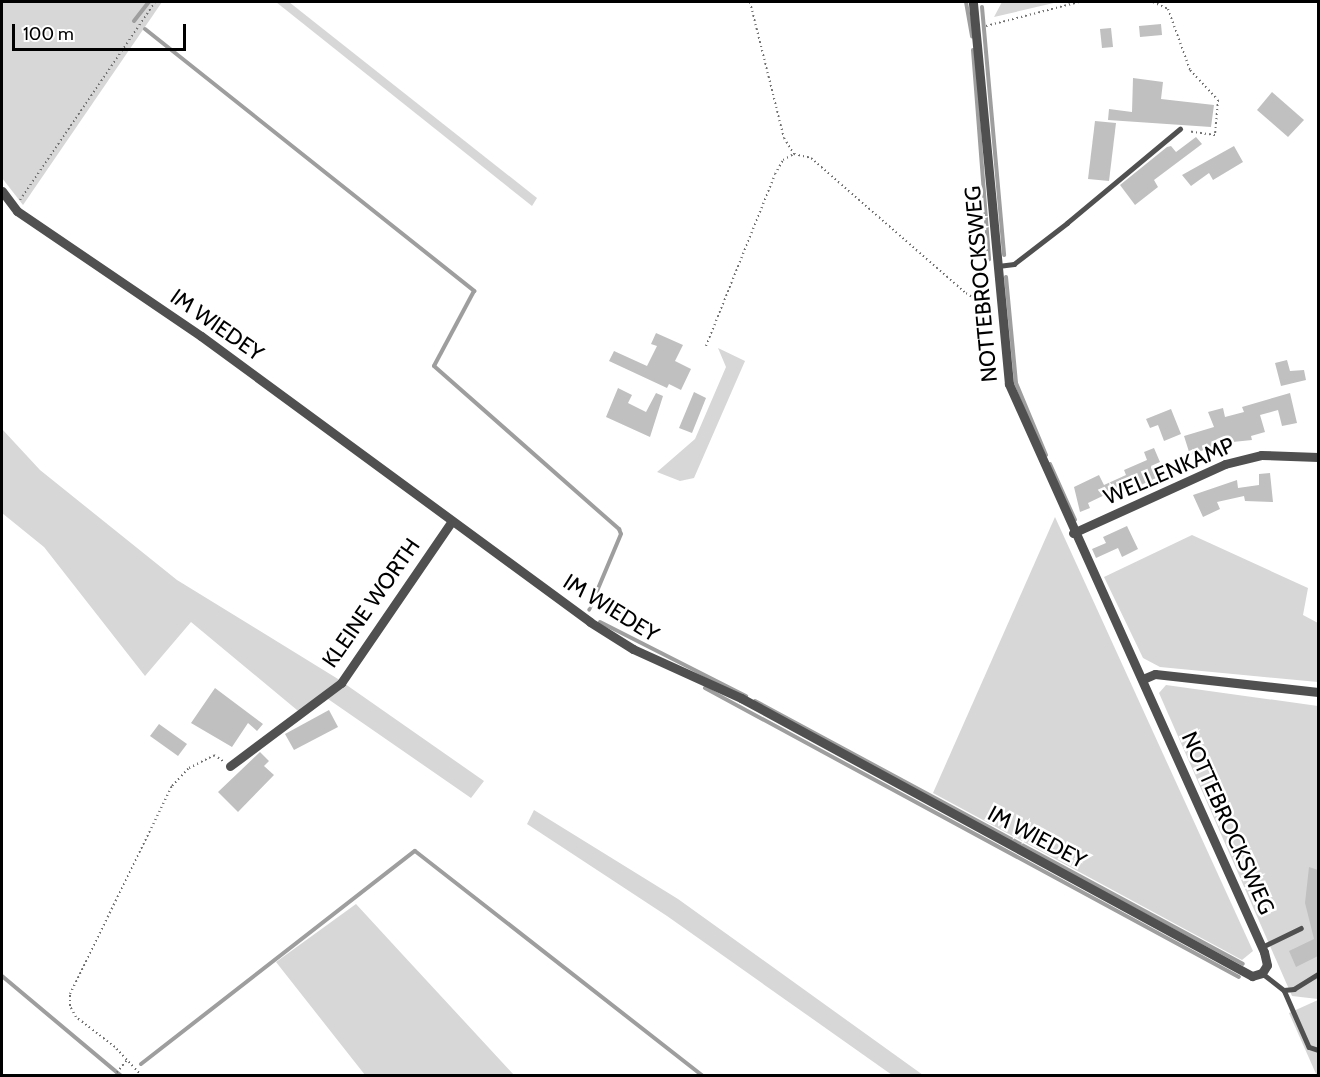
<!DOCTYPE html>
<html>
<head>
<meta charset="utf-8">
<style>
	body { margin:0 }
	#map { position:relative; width:1320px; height:1077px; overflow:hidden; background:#fff; font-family:Cabin,sans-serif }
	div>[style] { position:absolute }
	.green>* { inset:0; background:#d7d7d7 }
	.stream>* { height:4px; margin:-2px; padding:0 2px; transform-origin:2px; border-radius:2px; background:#9e9e9e }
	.building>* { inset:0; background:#c0c0c0 }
	.path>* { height:2px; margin-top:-1px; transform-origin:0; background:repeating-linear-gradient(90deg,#727272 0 1.5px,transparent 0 4.5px) }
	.lane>* { height:4.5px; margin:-2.25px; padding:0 2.25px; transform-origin:2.25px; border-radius:2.25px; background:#505050 }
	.street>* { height:9px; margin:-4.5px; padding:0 4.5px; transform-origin:4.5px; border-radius:4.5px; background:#505050 }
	span { translate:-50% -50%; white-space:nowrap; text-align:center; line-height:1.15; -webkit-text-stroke:5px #fff; paint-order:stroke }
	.street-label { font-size:22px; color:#000 }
	.frame { position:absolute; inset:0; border:3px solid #000; pointer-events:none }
	.scale { position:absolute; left:12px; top:24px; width:174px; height:27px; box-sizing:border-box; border:3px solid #000; border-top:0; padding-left:8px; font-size:18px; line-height:21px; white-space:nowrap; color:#000; -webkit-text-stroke:4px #fff; paint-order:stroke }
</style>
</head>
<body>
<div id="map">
	<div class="green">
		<i style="clip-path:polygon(2px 2px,162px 2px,23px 205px,2px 178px)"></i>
		<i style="clip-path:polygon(276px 2px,289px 2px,537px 198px,532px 206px)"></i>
		<i style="clip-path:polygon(1002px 2px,1058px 2px,994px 17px)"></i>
		<i style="clip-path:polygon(718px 348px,745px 361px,694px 478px,680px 481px,657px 472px,695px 439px,726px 367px)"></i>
		<i style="clip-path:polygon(2px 429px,40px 470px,177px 580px,338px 679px,484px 781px,471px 798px,328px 699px,303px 715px,191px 622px,145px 676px,44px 547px,2px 513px)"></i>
		<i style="clip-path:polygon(1055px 517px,1253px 951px,1242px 960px,933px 793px)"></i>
		<i style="clip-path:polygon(1192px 535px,1308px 588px,1303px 615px,1318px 623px,1318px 682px,1160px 667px,1143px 658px,1104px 577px)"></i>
		<i style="clip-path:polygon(1166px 685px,1318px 706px,1318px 999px,1292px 996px,1159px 693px)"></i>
		<i style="clip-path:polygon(534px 810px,678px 899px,923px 1075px,892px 1075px,667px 916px,527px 824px)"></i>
		<i style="clip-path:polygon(356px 904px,402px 954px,514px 1075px,365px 1075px,276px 962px)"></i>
		<i style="clip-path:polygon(1318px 1000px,1318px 1075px,1317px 1076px,1289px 1013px)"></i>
	</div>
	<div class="stream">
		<i style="left:966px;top:2px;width:35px;rotate:80deg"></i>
		<i style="left:982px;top:7px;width:249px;rotate:84.9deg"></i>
		<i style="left:134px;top:21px;width:24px;rotate:-52deg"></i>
		<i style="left:145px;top:29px;width:421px;rotate:38.5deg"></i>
		<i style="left:474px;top:291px;width:85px;rotate:118.1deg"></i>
		<i style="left:434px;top:366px;width:247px;rotate:41.4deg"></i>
		<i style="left:619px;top:529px;width:5px;rotate:68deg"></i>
		<i style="left:621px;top:534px;width:82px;rotate:112.8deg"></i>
		<i style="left:973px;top:50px;width:210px;rotate:85.6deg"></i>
		<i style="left:1006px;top:277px;width:106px;rotate:84.6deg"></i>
		<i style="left:1016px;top:383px;width:78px;rotate:67.4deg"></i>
		<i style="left:1050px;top:464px;width:61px;rotate:65.9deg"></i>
		<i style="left:600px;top:622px;width:164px;rotate:26.9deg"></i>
		<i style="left:705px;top:688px;width:607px;rotate:28.42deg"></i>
		<i style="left:755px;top:701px;width:554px;rotate:28.32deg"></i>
		<i style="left:2px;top:976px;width:155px;rotate:40deg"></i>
		<i style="left:141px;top:1064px;width:347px;rotate:-37.9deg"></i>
		<i style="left:415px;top:851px;width:365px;rotate:38deg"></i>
	</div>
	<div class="building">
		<i style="clip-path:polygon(1161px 24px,1162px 35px,1140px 37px,1139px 26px)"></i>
		<i style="clip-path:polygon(1111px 28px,1113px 47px,1102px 48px,1100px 29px)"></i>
		<i style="clip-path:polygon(1133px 78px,1163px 82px,1161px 99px,1214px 105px,1211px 127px,1108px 120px,1109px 109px,1132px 112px)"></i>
		<i style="clip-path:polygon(1272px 92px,1304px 120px,1288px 137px,1257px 110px)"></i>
		<i style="clip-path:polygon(1095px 121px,1116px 123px,1109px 181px,1088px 179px)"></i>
		<i style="clip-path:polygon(1196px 137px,1202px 144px,1154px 180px,1158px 187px,1135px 205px,1120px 185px,1167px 147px,1171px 146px,1176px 152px)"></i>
		<i style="clip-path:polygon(1234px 146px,1243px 162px,1213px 180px,1209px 173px,1191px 186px,1182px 175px)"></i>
		<i style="clip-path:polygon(656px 333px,683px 345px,675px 361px,691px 369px,681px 390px,669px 384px,667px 388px,609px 361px,614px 351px,647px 366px,657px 346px,651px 344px)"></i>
		<i style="clip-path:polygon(1287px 360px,1290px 371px,1304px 370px,1306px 380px,1281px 386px,1275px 363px)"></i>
		<i style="clip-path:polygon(618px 388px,632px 395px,628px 403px,646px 412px,656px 393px,663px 396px,650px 437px,606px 417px)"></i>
		<i style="clip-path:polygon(694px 392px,706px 398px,692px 433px,679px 428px)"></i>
		<i style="clip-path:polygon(1290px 393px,1297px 423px,1282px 426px,1278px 410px,1260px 415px,1265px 432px,1251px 436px,1252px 440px,1223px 443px,1190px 455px,1184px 436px,1214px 427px,1208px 412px,1223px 408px,1225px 417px,1244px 412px,1242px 407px)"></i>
		<i style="clip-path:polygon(1171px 409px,1181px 434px,1164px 441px,1158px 425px,1150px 428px,1146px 419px)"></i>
		<i style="clip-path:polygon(1154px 448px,1160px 462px,1151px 466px,1156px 478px,1115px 497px,1113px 491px,1088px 503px,1090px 508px,1080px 512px,1074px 487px,1099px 475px,1104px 485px,1126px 475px,1124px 470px,1147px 460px,1144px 452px)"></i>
		<i style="clip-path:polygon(1270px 473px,1273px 502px,1245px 501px,1244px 496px,1217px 502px,1220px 509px,1203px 517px,1193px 495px,1237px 480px,1238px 488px,1259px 485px,1259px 474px)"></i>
		<i style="clip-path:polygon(1127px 526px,1138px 549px,1122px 557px,1118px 548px,1096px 558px,1092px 549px,1106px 543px,1103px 537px)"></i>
		<i style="clip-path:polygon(215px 688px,263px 724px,257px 731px,248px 723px,232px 747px,191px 723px)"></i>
		<i style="clip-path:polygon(329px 710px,338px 727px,294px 750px,285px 734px)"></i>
		<i style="clip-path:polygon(159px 724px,187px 744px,178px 756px,150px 736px)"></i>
		<i style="clip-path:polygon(260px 752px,269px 761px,264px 766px,274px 775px,238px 812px,218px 792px)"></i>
		<i style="clip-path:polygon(1309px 867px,1318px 870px,1318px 956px,1296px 967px,1289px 951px,1314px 939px,1305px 903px)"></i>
	</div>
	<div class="path">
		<i style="left:750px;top:2px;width:140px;rotate:76deg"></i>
		<i style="left:784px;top:138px;width:19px;rotate:58deg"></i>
		<i style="left:1153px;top:2px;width:17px;rotate:25deg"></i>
		<i style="left:1168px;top:9px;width:65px;rotate:70.2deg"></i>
		<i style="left:1190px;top:70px;width:41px;rotate:47deg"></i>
		<i style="left:1218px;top:100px;width:35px;rotate:95deg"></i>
		<i style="left:1215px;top:135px;width:27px;rotate:-172deg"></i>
		<i style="left:986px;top:26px;width:96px;rotate:-14.5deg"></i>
		<i style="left:20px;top:200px;width:240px;rotate:-55.7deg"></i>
		<i style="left:706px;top:346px;width:185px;rotate:-68.1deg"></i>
		<i style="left:775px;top:174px;width:16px;rotate:-60deg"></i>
		<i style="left:783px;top:160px;width:13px;rotate:-29deg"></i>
		<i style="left:794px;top:154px;width:17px;rotate:13deg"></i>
		<i style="left:811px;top:158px;width:206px;rotate:41.1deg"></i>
		<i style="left:966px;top:293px;width:32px;rotate:34deg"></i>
		<i style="left:114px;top:1076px;width:21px;rotate:-51deg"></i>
		<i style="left:142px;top:1076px;width:40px;rotate:-133deg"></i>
		<i style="left:115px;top:1047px;width:49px;rotate:-142.4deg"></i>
		<i style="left:76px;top:1017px;width:13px;rotate:-119deg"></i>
		<i style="left:70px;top:1006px;width:12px;rotate:-90deg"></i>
		<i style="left:70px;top:994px;width:232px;rotate:-63.9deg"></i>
		<i style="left:172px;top:786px;width:25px;rotate:-47deg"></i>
		<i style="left:189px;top:768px;width:28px;rotate:-27deg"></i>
		<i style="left:214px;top:755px;width:11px;rotate:34deg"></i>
	</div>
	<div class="lane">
		<i style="left:998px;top:266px;width:16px;rotate:-7deg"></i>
		<i style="left:1014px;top:264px;width:67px;rotate:-37.7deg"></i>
		<i style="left:1067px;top:223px;width:147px;rotate:-39.8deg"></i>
		<i style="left:1262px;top:947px;width:43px;rotate:-26deg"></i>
		<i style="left:1262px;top:973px;width:28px;rotate:38deg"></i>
		<i style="left:1284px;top:990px;width:62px;rotate:66.3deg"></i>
		<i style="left:1309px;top:1047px;width:9px;rotate:18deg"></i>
		<i style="left:1284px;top:990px;width:10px;rotate:-6deg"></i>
		<i style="left:1294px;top:989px;width:28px;rotate:-32deg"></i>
	</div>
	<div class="street">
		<i style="left:2px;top:191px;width:25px;rotate:53deg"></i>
		<i style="left:17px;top:211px;width:222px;rotate:34.2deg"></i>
		<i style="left:201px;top:336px;width:483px;rotate:36.3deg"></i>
		<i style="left:590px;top:622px;width:51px;rotate:32.1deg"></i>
		<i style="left:633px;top:649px;width:119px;rotate:24.4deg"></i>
		<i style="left:741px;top:698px;width:582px;rotate:28.55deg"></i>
		<i style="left:1252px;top:976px;width:10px;rotate:-17deg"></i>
		<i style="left:1262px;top:973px;width:9px;rotate:-58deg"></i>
		<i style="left:1267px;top:965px;width:13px;rotate:-103deg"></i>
		<i style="left:1264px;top:952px;width:623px;rotate:-114.18deg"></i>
		<i style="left:1009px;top:384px;width:384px;rotate:-95.4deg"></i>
		<i style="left:1073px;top:533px;width:167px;rotate:-24.4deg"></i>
		<i style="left:1225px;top:464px;width:37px;rotate:-14deg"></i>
		<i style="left:1261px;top:455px;width:57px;rotate:2deg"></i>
		<i style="left:1143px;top:679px;width:13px;rotate:-23deg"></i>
		<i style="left:1155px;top:674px;width:164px;rotate:6.3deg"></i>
		<i style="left:230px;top:766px;width:139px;rotate:-36.8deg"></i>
		<i style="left:341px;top:683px;width:196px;rotate:-55.6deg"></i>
	</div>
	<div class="street-label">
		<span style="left:981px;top:284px;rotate:-95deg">NOTTEBROCKSWEG</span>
		<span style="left:217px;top:325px;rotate:35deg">IM WIEDEY</span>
		<span style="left:1169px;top:471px;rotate:-23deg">WELLENKAMP</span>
		<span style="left:371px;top:603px;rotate:-55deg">KLEINE WORTH</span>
		<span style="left:611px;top:608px;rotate:32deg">IM WIEDEY</span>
		<span style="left:1228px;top:823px;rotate:66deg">NOTTEBROCKSWEG</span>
		<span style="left:1037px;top:837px;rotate:28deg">IM WIEDEY</span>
	</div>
	<div class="frame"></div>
	<div class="scale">100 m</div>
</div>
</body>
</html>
